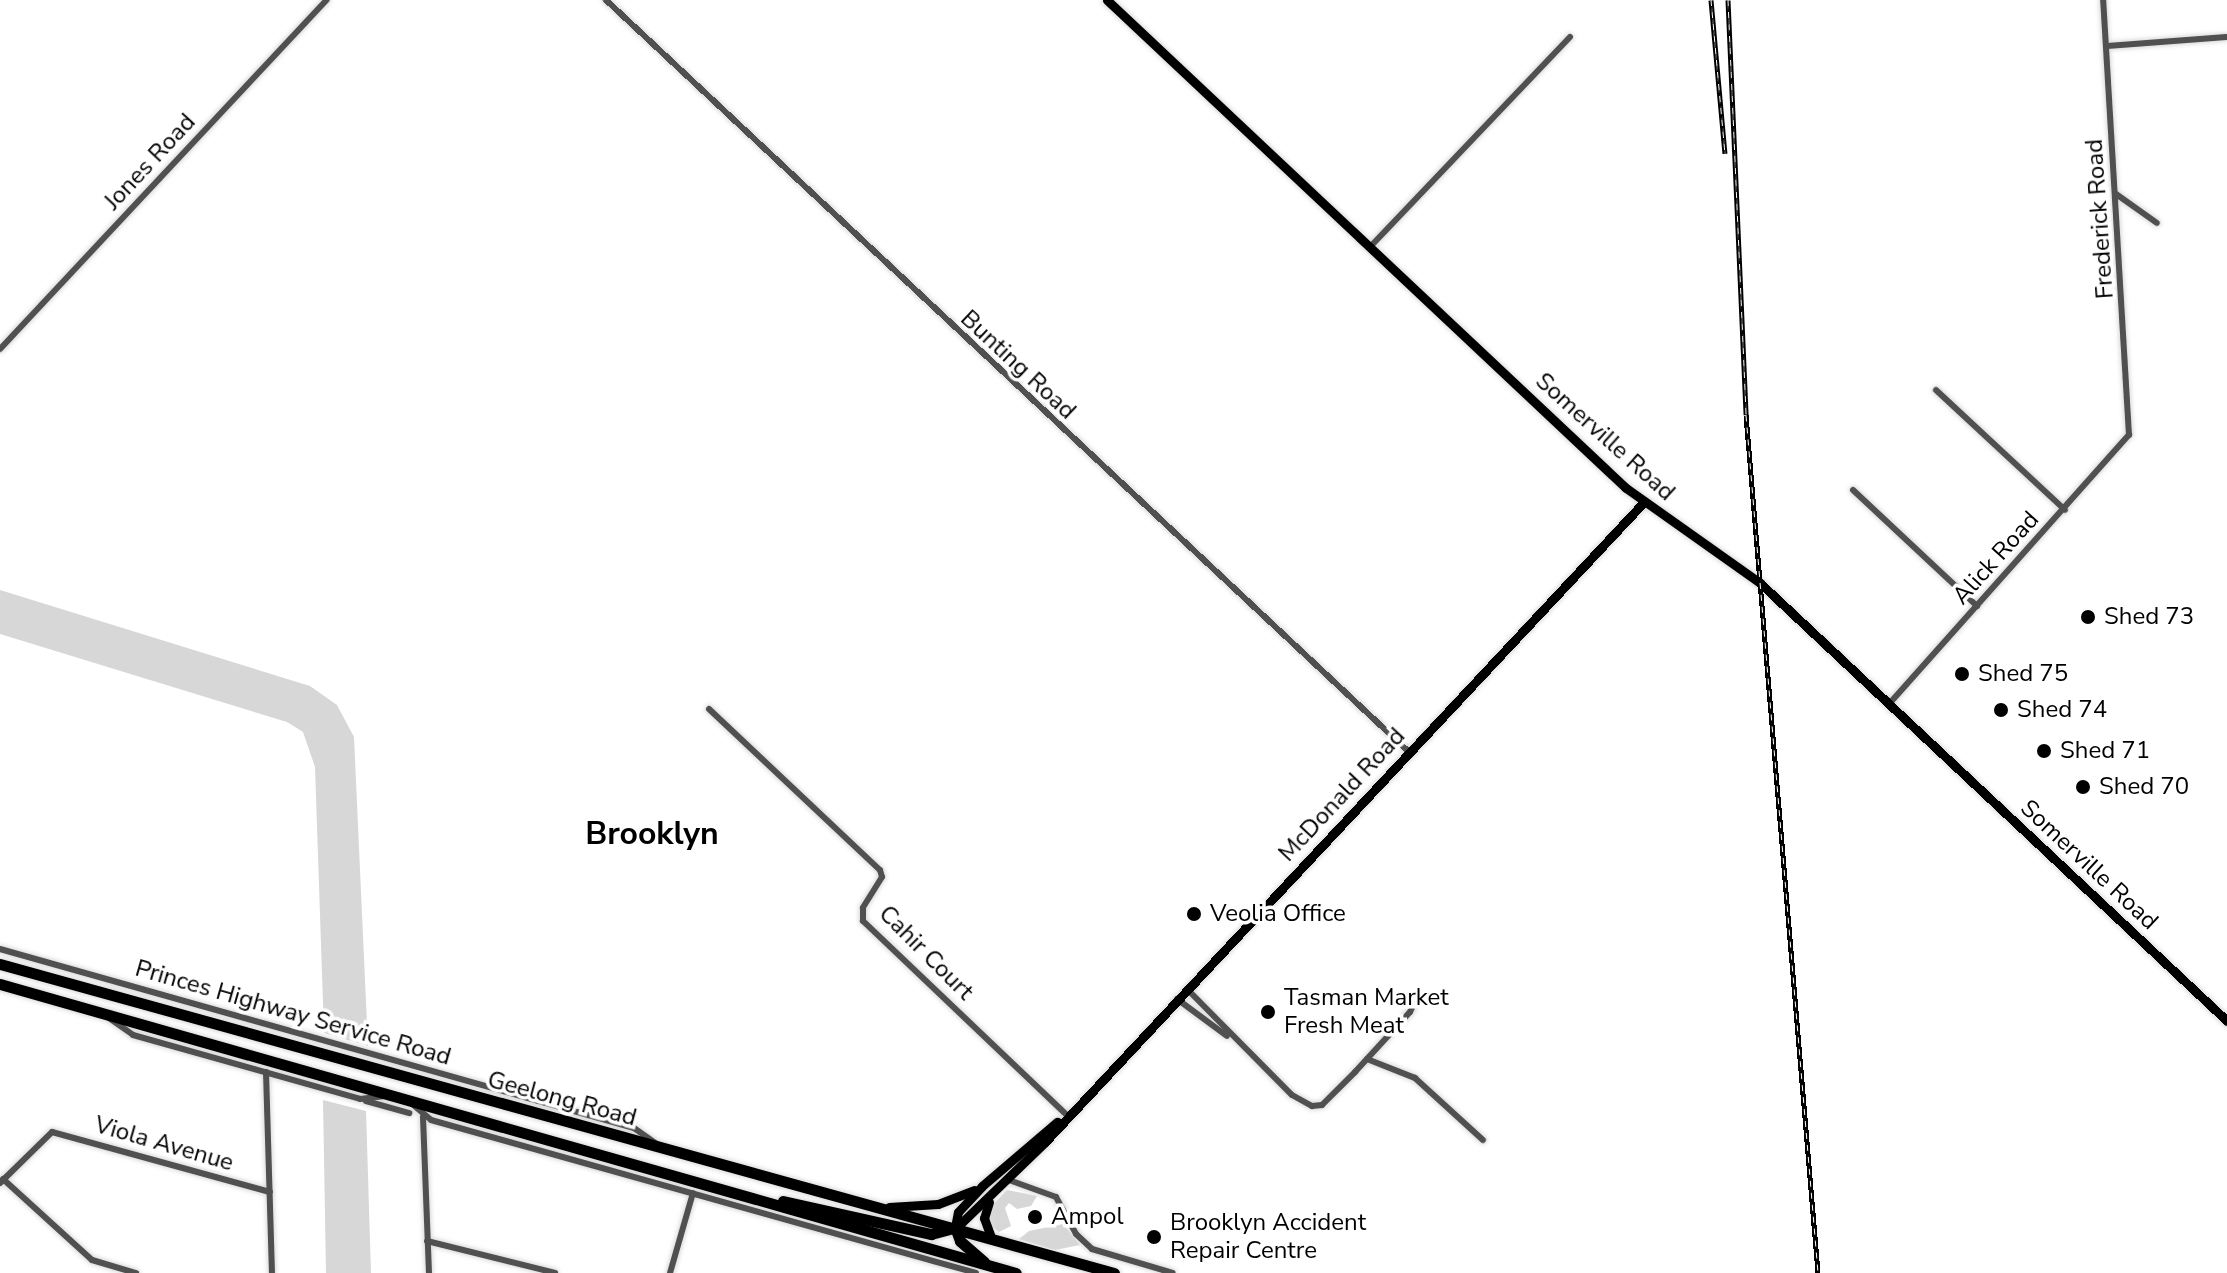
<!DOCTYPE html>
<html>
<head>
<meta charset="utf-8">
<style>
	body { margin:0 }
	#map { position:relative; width:2227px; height:1273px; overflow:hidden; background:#fff; font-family:"Nunito Sans",sans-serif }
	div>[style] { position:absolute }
	.green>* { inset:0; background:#d7d7d7 }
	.roads { filter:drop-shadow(0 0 2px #dbdbdb) drop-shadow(0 0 2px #dbdbdb) }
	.street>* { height:6px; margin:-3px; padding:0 3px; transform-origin:3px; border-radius:3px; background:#505050 }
	.primary>* { height:9px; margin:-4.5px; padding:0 4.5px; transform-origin:4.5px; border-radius:4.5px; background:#000 }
	.highway>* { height:11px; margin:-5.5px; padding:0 5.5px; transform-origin:5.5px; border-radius:5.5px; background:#000 }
	.rail>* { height:5px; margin-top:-2.5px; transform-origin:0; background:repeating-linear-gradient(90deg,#fff 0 6px,#000 0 12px); box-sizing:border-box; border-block:2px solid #000 }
	.dots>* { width:22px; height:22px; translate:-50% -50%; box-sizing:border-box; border:4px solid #fff; border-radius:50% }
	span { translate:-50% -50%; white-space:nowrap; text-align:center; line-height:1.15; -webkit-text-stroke:7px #fff; paint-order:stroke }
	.street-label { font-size:24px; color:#000 }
	.poi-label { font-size:24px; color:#000 }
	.left { translate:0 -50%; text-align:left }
	.district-label { font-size:32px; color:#000; font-weight:700 }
</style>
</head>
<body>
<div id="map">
	<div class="green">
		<i style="clip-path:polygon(0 590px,310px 686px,337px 705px,354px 737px,368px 1046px,324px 1033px,315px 767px,303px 732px,287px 722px,0 634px)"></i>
		<i style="clip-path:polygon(323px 1100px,366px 1111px,371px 1273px,326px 1273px)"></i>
		<i style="clip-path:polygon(1007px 1190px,1037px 1196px,1031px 1206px,1017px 1209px,1009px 1203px,1005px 1208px,1011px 1226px,999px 1232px,988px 1223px,990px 1208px)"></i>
		<i style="clip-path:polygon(1063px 1224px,1080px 1245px,1055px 1250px,1019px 1239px,1029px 1231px)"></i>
	</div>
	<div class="roads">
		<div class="street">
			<i style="left:606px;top:0;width:1102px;rotate:43.12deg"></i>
			<i style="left:2107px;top:46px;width:120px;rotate:-4.3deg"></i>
			<i style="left:2116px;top:194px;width:50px;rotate:35.3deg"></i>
			<i style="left:1370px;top:247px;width:290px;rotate:-46.4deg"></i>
			<i style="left:0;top:349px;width:478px;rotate:-46.9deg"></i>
			<i style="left:1936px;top:390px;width:176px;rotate:42.9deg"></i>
			<i style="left:1853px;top:490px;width:170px;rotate:43.1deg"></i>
			<i style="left:1889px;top:704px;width:361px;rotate:-48.3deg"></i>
			<i style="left:2129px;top:435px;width:436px;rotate:-93.4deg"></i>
			<i style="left:709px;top:709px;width:235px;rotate:43.3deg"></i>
			<i style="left:880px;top:870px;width:7px;rotate:74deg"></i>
			<i style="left:882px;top:877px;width:36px;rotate:122deg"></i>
			<i style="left:863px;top:908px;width:13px;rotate:90deg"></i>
			<i style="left:863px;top:921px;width:282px;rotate:43.6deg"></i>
			<i style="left:0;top:949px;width:659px;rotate:15.77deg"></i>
			<i style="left:634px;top:1128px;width:29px;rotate:35deg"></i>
			<i style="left:1187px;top:989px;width:149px;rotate:45.3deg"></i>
			<i style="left:1292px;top:1095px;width:23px;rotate:29deg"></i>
			<i style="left:1312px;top:1106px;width:10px;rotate:-6deg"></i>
			<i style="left:1322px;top:1105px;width:47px;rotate:-45deg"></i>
			<i style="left:1355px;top:1072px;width:81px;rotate:-47.5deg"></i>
			<i style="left:1410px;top:1012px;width:20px;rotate:-66deg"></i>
			<i style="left:1177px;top:999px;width:62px;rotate:36.5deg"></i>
			<i style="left:109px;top:1018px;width:29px;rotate:35deg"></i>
			<i style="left:133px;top:1035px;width:236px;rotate:15.7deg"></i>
			<i style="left:360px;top:1099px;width:23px;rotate:-7deg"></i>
			<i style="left:1367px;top:1059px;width:52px;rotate:21.6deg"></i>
			<i style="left:1415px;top:1078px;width:92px;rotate:42.4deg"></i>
			<i style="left:266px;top:1072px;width:201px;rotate:88.3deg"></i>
			<i style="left:366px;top:1101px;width:45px;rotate:15.6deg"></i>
			<i style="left:411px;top:1103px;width:26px;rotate:40deg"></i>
			<i style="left:431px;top:1120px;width:566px;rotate:15.68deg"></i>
			<i style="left:423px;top:1117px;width:156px;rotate:87.8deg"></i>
			<i style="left:3px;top:1179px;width:120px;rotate:42.3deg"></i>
			<i style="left:92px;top:1260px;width:46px;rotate:16.5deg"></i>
			<i style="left:1009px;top:1180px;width:50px;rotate:19.9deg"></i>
			<i style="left:1056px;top:1197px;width:42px;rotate:61.6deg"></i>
			<i style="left:1076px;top:1234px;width:22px;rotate:43deg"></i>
			<i style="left:1092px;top:1249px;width:84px;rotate:16.5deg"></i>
			<i style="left:0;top:1183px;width:73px;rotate:-44.4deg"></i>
			<i style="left:52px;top:1132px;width:226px;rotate:15.4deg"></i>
			<i style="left:427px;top:1241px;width:132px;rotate:14deg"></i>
			<i style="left:670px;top:1273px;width:83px;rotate:-74deg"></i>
		</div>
		<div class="primary">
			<i style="left:1107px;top:0;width:712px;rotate:43.24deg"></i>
			<i style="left:1626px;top:488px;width:164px;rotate:35.3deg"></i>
			<i style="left:1760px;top:583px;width:640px;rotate:43.16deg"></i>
			<i style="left:989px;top:1202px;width:17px;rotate:107deg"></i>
			<i style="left:984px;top:1218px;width:20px;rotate:70deg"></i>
			<i style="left:889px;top:1207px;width:49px;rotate:-3.5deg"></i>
			<i style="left:938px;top:1204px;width:39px;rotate:-21deg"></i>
			<i style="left:955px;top:1227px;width:15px;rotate:-79deg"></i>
			<i style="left:958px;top:1212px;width:35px;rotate:-47deg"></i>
			<i style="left:982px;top:1186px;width:99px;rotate:-40.5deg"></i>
			<i style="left:957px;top:1227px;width:122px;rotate:-44deg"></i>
			<i style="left:1045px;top:1142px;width:875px;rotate:-46.9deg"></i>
		</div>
		<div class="highway">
			<i style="left:0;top:964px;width:1156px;rotate:15.5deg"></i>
			<i style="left:0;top:984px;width:1056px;rotate:15.88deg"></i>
			<i style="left:783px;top:1201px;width:152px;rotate:12.6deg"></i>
			<i style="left:931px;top:1234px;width:27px;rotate:-15deg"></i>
			<i style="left:955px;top:1227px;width:15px;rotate:70deg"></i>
			<i style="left:960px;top:1241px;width:32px;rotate:41deg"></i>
		</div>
	</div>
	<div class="rail">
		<i style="left:1711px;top:0;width:154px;rotate:84.8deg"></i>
		<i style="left:1728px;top:0;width:415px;rotate:87.5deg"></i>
		<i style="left:1746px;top:415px;width:861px;rotate:85.2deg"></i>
	</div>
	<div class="dots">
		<i style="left:2088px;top:617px;background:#000"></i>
		<i style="left:1962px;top:674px;background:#000"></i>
		<i style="left:2001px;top:710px;background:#000"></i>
		<i style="left:2044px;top:751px;background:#000"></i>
		<i style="left:2083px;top:787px;background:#000"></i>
		<i style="left:1194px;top:914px;background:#000"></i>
		<i style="left:1268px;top:1012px;background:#000"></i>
		<i style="left:1035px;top:1217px;background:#000"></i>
		<i style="left:1154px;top:1237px;background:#000"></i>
	</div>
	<div class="street-label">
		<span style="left:150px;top:162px;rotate:-47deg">Jones Road</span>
		<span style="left:2100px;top:219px;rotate:-94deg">Frederick Road</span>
		<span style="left:1018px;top:365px;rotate:43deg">Bunting Road</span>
		<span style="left:1605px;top:437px;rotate:42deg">Somerville Road</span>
		<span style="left:1996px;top:558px;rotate:-48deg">Alick Road</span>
		<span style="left:1342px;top:795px;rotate:-47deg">McDonald Road</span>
		<span style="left:2089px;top:865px;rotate:43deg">Somerville Road</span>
		<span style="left:926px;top:953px;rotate:45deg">Cahir Court</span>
		<span style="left:293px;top:1013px;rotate:16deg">Princes Highway Service Road</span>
		<span style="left:562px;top:1099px;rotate:15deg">Geelong Road</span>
		<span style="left:164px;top:1144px;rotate:16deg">Viola Avenue</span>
	</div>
	<div class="poi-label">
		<span class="left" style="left:2104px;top:617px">Shed 73</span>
		<span class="left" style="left:1978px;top:674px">Shed 75</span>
		<span class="left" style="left:2017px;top:710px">Shed 74</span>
		<span class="left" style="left:2060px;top:751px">Shed 71</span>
		<span class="left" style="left:2099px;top:787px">Shed 70</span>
		<span class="left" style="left:1210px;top:914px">Veolia Office</span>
		<span class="left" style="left:1284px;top:1012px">Tasman Market<br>Fresh Meat</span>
		<span class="left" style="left:1051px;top:1217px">Ampol</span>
		<span class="left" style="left:1170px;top:1237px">Brooklyn Accident<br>Repair Centre</span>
	</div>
	<div class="district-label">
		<span style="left:652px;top:834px">Brooklyn</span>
	</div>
</div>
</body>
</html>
